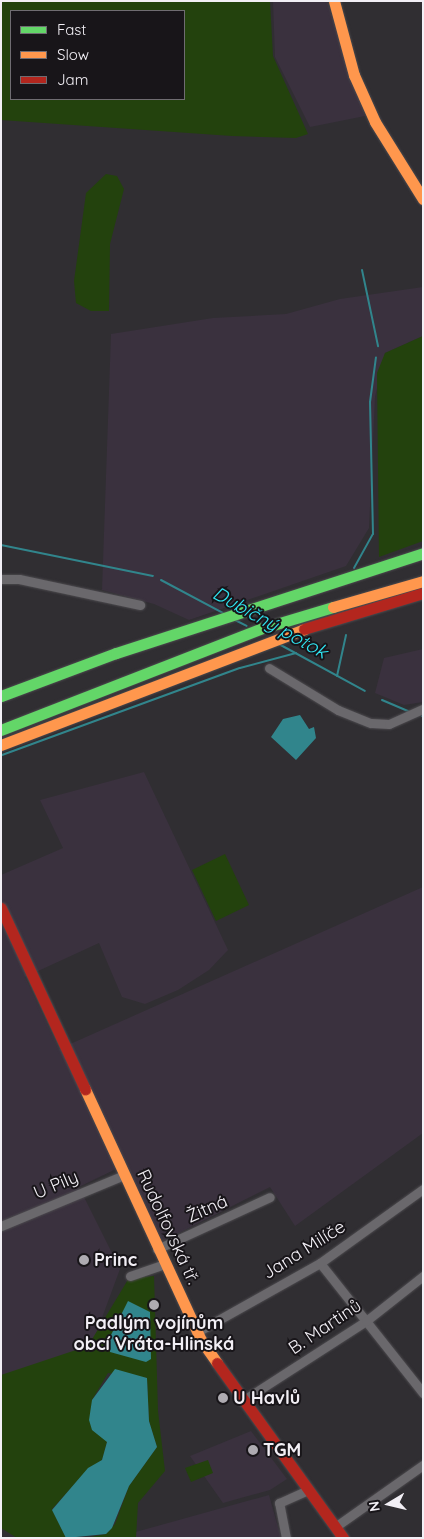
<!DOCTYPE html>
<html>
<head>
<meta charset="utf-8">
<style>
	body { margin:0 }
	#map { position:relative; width:424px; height:1539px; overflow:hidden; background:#302e32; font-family:Quicksand,sans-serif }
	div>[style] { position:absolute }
	.built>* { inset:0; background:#3a313e }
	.green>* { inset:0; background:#23420d }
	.water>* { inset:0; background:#31858c }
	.stream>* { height:2px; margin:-1px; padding:0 1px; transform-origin:1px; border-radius:1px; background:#31858c }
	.roads { filter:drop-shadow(0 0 1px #4c4a4e) drop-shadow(0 0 1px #4c4a4e) }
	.street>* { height:9px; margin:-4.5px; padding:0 4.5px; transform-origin:4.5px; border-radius:4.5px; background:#6a686c }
	.fast>* { height:11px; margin:-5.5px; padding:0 5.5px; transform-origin:5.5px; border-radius:5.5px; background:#63d668 }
	.slow>* { height:11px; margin:-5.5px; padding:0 5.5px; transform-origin:5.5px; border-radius:5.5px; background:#ff974d }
	.jam>* { height:11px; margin:-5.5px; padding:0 5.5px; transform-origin:5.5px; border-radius:5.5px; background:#b3261e }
	.dots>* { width:14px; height:14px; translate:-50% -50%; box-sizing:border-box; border:2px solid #181519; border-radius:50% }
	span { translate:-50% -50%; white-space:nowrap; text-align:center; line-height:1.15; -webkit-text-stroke:4px #181519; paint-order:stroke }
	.street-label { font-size:18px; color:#f2eff5 }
	.poi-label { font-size:18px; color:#f2eff5; font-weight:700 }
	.left { translate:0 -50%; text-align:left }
	.water-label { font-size:19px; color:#2fe6f3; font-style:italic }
	.frame { position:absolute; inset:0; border:2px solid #f2eff5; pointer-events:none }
	.legend { position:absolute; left:10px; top:10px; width:175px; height:90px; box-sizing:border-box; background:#181519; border:1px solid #6f6c71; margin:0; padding:6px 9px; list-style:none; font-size:15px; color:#f2eff5 }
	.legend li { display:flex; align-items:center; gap:10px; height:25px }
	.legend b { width:25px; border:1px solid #6f6c71 }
	.north { position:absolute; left:364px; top:1479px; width:50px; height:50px; -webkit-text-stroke:4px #181519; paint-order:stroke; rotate:261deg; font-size:14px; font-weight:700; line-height:20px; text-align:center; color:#f2eff5 }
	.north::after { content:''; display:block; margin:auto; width:18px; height:22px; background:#f2eff5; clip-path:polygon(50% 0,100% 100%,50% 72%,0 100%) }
</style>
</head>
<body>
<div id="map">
	<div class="built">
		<i style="clip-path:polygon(273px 1px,327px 1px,365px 116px,310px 127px,275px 57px)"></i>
		<i style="clip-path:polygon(423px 287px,423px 336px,385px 353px,375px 397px,369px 528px,346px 566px,189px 620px,154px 604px,102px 590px,111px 334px,213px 318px,286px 314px,340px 299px)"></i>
		<i style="clip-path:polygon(423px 649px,423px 702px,404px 705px,375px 693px,384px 658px)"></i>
		<i style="clip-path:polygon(144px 772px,228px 950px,209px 970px,178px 990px,145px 1004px,122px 997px,99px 943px,25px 977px,59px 1049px,423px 887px,423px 1133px,295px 1226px,270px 1187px,163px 1241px,116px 1169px,79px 1187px,120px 1269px,89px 1353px,1px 1384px,1px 875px,63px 848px,40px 800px)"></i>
		<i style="clip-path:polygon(251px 1431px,287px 1479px,270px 1490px,223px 1503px,190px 1456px)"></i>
		<i style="clip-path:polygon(269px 1495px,281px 1538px,132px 1538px,132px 1533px)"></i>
	</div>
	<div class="green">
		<i style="clip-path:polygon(evenodd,1px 1px,270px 1px,273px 56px,308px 134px,296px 138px,232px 136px,1px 120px,1px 1px,184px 11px,184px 99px,11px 99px,11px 11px,184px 11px)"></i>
		<i style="clip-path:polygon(106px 174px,117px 176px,124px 189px,110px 244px,109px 311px,91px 311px,76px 303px,74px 281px,86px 193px)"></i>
		<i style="clip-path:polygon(423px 336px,423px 541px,379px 557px,377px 373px,385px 353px)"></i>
		<i style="clip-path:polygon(225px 854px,249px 905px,216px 921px,192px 870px)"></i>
		<i style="clip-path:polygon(154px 1276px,158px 1411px,165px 1471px,138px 1503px,136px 1538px,85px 1538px,106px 1534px,115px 1524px,129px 1486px,157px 1447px,149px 1421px,147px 1378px,108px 1373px,92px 1400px,107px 1442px,102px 1460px,88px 1469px,52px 1509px,66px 1538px,17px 1538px,1px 1528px,1px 1375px,88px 1346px,129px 1278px)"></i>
		<i style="clip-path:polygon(208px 1460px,213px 1473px,191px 1482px,185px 1468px)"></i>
	</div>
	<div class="water">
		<i style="clip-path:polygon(300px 715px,309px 729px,314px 727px,316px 738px,296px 760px,271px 737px,283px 719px)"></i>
		<i style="clip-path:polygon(128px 1301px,150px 1312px,151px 1359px,146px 1362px,110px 1352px,110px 1337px)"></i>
		<i style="clip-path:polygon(115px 1369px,147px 1378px,149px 1421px,157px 1447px,129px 1486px,112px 1528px,106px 1534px,66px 1538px,52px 1510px,88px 1468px,102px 1460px,107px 1442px,92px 1430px,89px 1420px,92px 1400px)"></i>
	</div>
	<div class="stream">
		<i style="left:362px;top:270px;width:78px;rotate:78.1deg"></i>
		<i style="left:1px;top:545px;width:155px;rotate:11.5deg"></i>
		<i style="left:354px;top:568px;width:39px;rotate:-61deg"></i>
		<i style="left:373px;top:534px;width:132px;rotate:-91.3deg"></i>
		<i style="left:370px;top:402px;width:45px;rotate:-82.4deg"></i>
		<i style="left:161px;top:580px;width:70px;rotate:28deg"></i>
		<i style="left:235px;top:620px;width:13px;rotate:27deg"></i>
		<i style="left:277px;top:643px;width:100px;rotate:28.6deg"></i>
		<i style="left:337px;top:676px;width:42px;rotate:-77.6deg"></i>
		<i style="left:382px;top:700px;width:30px;rotate:23deg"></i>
		<i style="left:422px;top:716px;width:1px"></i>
		<i style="left:2px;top:755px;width:253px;rotate:-20.1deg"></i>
		<i style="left:240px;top:668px;width:58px;rotate:-15deg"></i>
	</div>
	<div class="roads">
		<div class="street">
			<i style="left:1px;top:579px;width:18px"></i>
			<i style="left:19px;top:579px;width:124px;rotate:12.1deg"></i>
			<i style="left:269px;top:668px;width:81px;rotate:31.3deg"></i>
			<i style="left:338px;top:710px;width:35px;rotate:22deg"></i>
			<i style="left:371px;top:723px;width:18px;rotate:3deg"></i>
			<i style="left:389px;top:724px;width:37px;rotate:-24deg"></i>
			<i style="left:1px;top:1226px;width:133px;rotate:-22.5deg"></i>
			<i style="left:157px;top:1249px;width:124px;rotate:-24.7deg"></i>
			<i style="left:320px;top:1263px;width:166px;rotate:51.6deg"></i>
			<i style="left:130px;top:1276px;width:36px;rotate:-19deg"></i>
			<i style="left:197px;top:1332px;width:141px;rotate:-29.3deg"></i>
			<i style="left:320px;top:1263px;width:127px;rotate:-35.7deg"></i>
			<i style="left:242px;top:1401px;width:148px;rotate:-32.8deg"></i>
			<i style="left:366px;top:1321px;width:73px;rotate:-38.3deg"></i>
			<i style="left:335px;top:1527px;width:108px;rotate:-35.2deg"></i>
			<i style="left:286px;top:1538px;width:36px;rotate:-101deg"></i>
			<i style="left:279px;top:1503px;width:32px;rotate:-24deg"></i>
		</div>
		<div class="fast">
			<i style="left:1px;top:696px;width:123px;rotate:-20.5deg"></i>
			<i style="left:116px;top:653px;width:323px;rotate:-18deg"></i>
			<i style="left:1px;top:730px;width:281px;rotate:-21.3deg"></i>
			<i style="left:263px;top:628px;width:73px;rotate:-16.7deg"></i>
		</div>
		<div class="slow">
			<i style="left:334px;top:1px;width:77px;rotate:74.9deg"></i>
			<i style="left:354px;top:75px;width:51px;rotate:65.9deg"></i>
			<i style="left:375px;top:122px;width:91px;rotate:58.1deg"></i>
			<i style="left:333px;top:607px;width:94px;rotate:-16.1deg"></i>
			<i style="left:1px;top:745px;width:324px;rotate:-20.9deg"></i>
			<i style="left:85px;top:1089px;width:277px;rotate:65.2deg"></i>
			<i style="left:201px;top:1340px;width:28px;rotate:55deg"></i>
		</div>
		<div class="jam">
			<i style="left:304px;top:629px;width:124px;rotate:-16.8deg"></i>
			<i style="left:1px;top:908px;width:200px;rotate:65.1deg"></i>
			<i style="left:217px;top:1363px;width:216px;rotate:54.2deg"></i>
		</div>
	</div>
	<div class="dots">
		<i style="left:84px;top:1260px;background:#aeabb1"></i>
		<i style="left:154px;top:1305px;background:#aeabb1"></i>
		<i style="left:223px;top:1398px;background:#aeabb1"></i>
		<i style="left:253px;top:1450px;background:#aeabb1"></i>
	</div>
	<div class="street-label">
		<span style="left:56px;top:1185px;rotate:-23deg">U Pily</span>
		<span style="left:207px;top:1209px;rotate:-24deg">Žitná</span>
		<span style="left:168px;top:1227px;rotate:65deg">Rudolfovská tř.</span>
		<span style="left:304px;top:1250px;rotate:-32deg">Jana Milíče</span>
		<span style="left:325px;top:1327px;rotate:-34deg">B. Martinů</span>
	</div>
	<div class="poi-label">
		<span class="left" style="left:94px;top:1260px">Princ</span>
		<span style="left:154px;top:1334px">Padlým vojínům<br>obcí Vráta-Hlinská</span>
		<span class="left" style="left:233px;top:1398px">U Havlů</span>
		<span class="left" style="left:263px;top:1450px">TGM</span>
	</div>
	<div class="water-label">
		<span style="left:270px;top:623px;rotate:29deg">Dubičný potok</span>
	</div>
	<div class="frame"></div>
	<ul class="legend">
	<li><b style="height:6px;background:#63d668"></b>Fast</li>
	<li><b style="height:6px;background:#ff974d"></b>Slow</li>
	<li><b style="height:6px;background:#b3261e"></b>Jam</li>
	</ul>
	<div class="north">N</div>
</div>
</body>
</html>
